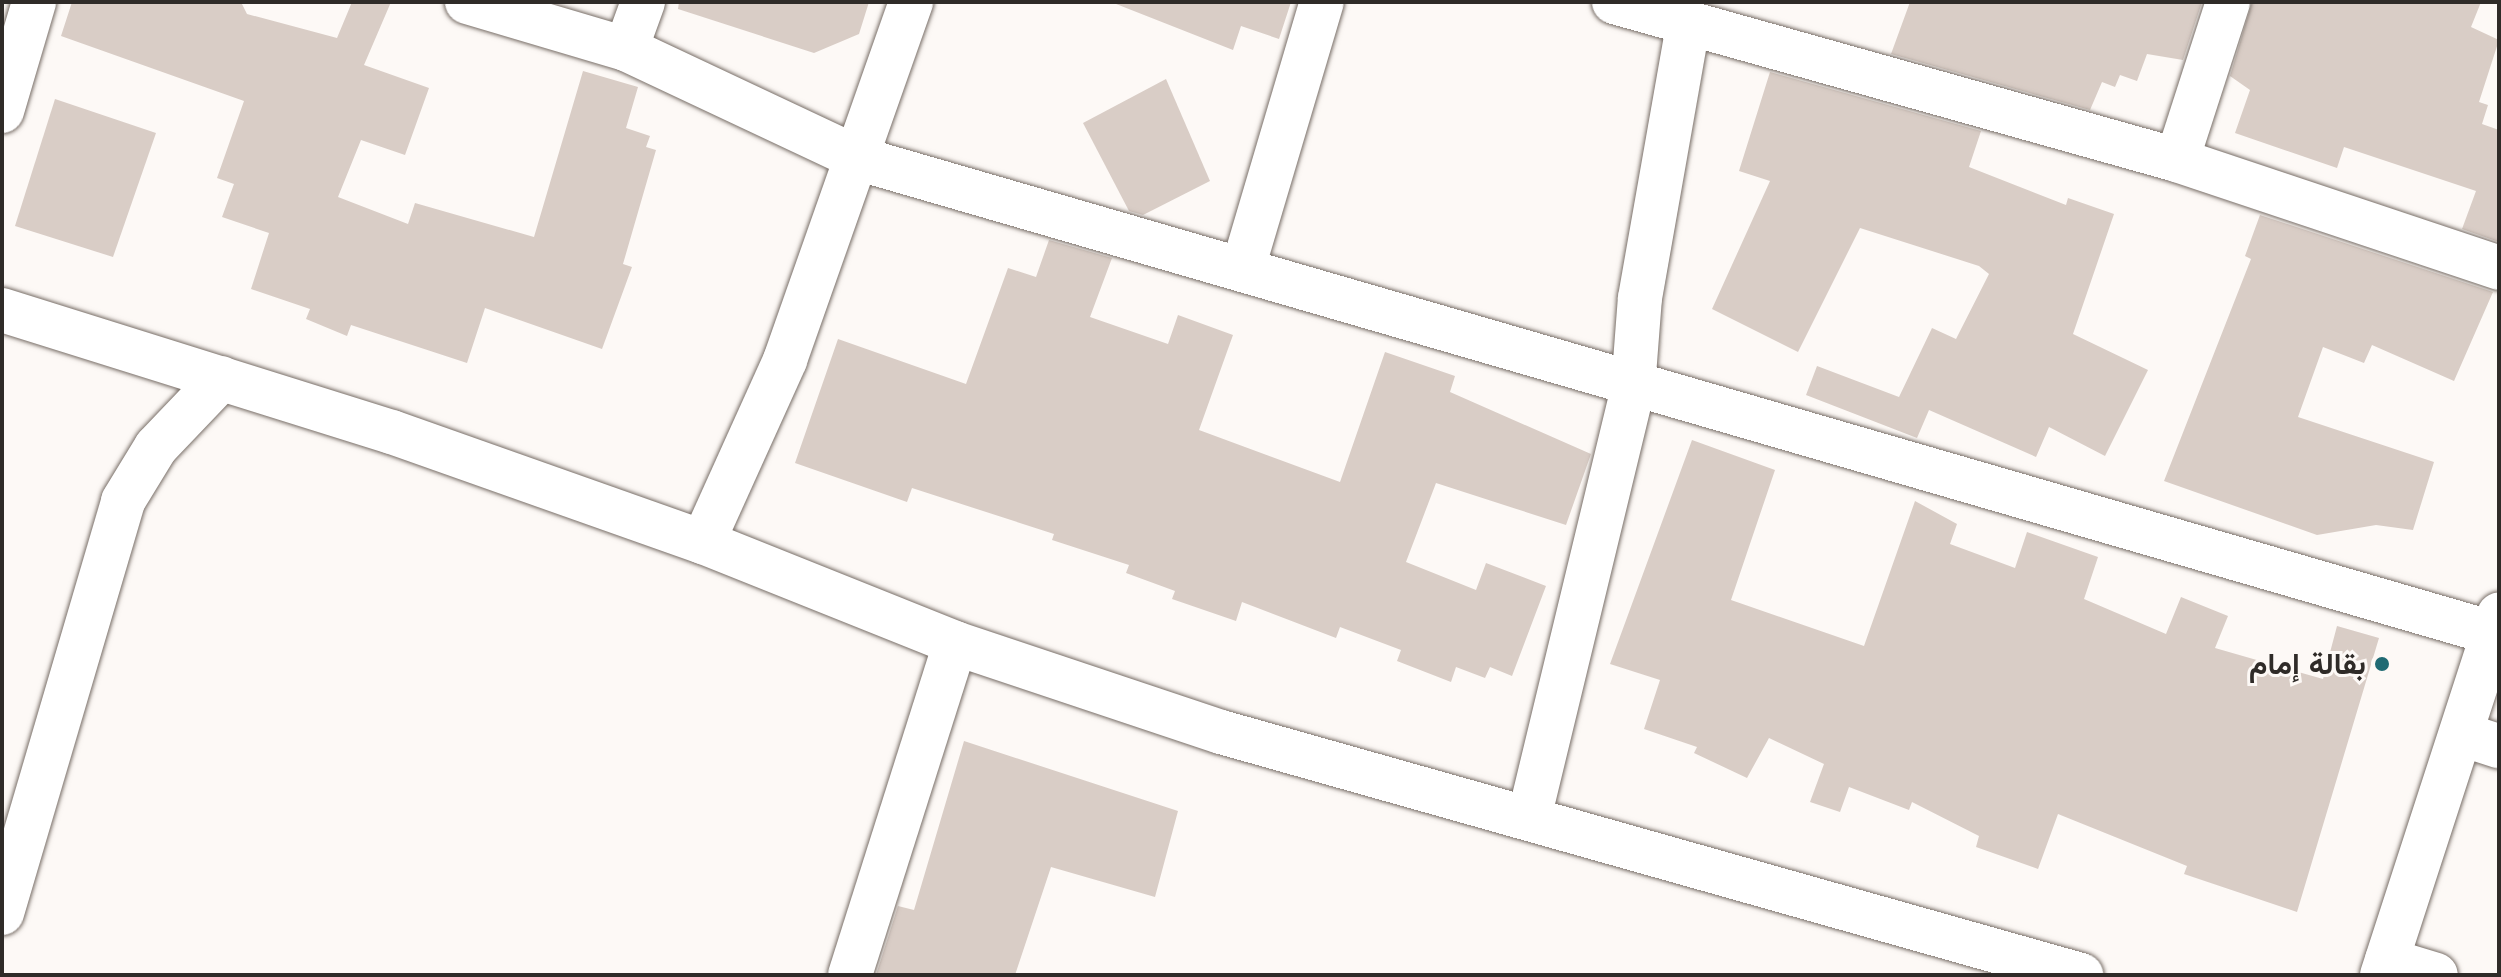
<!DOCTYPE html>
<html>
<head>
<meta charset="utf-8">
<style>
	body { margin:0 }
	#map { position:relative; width:2501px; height:977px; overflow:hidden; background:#fdf9f6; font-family:Jost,Vazirmatn,sans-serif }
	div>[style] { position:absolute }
	.building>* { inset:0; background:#d9cdc6 }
	.roads { filter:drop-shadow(0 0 2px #786e67) drop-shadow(0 0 2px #786e67) }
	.street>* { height:44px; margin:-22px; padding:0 22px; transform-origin:22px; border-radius:22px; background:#fff }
	.secondary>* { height:44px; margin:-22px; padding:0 22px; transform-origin:22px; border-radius:22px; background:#fff }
	.dots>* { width:22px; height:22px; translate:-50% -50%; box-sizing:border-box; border:4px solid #fdf9f6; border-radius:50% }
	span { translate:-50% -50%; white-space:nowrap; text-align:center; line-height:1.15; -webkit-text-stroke:6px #fdf9f6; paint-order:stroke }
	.poi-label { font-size:30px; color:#2f2b28; font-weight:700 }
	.right { translate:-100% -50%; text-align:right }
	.frame { position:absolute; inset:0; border:4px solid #2f2b28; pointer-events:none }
</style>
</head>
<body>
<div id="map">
	<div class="building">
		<i style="clip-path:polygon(72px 2px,241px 2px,247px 14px,337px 38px,352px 2px,391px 2px,364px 65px,429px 88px,405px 155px,361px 140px,338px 197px,408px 224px,415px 203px,534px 237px,583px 71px,638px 87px,626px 128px,650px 136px,646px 147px,656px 150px,623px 264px,632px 267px,602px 349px,485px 308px,467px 363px,351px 325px,347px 336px,306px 319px,310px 309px,251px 289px,269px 233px,222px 217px,234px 184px,217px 178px,244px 101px,61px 36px)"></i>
		<i style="clip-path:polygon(679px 2px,869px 2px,859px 34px,814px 53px,678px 9px)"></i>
		<i style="clip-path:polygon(1111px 2px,1291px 2px,1279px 39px,1241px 26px,1233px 50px)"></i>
		<i style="clip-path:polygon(1910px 2px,2202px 2px,2183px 60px,2147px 54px,2137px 81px,2120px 75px,2115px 87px,2102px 82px,2090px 110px,1891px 54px)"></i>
		<i style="clip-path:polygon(2252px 2px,2481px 2px,2471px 27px,2499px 40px,2479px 102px,2488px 105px,2482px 124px,2499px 130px,2499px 242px,2462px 229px,2476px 191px,2344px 147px,2337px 168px,2235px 133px,2250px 90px,2230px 76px)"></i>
		<i style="clip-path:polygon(1770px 72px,1981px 131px,1969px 167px,2066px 205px,2068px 198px,2114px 214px,2073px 334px,2148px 370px,2105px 456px,2049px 427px,2036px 457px,1929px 410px,1917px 438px,1806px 395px,1817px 366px,1899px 397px,1932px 328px,1956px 339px,1989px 274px,1979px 266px,1860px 228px,1798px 352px,1712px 309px,1770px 181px,1739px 171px)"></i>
		<i style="clip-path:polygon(1166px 79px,1210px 181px,1143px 215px,1129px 211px,1083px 123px)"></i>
		<i style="clip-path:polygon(55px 99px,156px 133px,113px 257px,15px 226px)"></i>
		<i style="clip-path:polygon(2260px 215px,2493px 292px,2454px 381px,2372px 345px,2364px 363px,2323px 347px,2298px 417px,2434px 462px,2413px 530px,2376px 525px,2317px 535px,2164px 481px,2251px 259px,2245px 256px)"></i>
		<i style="clip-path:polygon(1049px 240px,1112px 258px,1090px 317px,1168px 344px,1178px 315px,1233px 335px,1199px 430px,1340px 482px,1385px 352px,1455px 376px,1450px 392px,1591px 454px,1566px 525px,1436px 483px,1406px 562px,1476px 590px,1486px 563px,1546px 586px,1512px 676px,1490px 667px,1485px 678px,1456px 667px,1451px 682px,1397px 661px,1401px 650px,1340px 627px,1336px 638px,1242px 602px,1236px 621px,1172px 599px,1175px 591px,1126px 573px,1129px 565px,1052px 540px,1054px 534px,912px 488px,907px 502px,795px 463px,838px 339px,966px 384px,1008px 268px,1036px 277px)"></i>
		<i style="clip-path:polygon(1692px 440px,1775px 470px,1731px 600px,1864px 646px,1915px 501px,1957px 524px,1950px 544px,2015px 568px,2027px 532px,2098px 557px,2084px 599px,2166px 634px,2181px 597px,2228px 616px,2215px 648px,2323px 679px,2337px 626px,2379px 638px,2297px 912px,2184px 874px,2187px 866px,2058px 814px,2038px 869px,1976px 847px,1979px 836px,1912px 802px,1909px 810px,1849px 787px,1840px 812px,1810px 802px,1824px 764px,1769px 738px,1747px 778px,1694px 753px,1697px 747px,1644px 729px,1660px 680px,1610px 664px)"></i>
		<i style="clip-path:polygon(964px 741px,1178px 811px,1155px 897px,1051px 867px,1015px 975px,876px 975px,898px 906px,914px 910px)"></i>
	</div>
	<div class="roads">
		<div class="street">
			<i style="left:467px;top:2px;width:166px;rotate:16.5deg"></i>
			<i style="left:626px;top:49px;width:259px;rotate:25.2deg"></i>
			<i style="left:860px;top:159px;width:1700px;rotate:16.19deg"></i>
			<i style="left:1614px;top:2px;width:585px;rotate:15.68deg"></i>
			<i style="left:2177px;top:160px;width:340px;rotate:18.5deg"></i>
			<i style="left:626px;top:49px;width:50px;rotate:-70.1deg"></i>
			<i style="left:2px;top:111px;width:114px;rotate:-73.6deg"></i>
			<i style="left:2177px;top:160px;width:166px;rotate:-72.1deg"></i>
			<i style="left:1243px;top:268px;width:277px;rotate:-73.5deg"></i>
			<i style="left:703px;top:542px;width:271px;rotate:21.8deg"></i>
			<i style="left:955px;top:643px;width:280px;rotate:18.5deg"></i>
			<i style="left:1221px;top:732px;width:894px;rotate:15.78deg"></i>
			<i style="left:2461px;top:734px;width:40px;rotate:18deg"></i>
			<i style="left:1530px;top:814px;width:438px;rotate:-76.4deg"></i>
			<i style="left:1633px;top:388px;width:90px;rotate:-85.6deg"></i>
			<i style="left:1640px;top:298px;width:276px;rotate:-80deg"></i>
			<i style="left:2px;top:913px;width:429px;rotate:-73.6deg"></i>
			<i style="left:123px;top:501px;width:63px;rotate:-58.6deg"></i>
			<i style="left:156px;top:447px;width:95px;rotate:-46.3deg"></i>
			<i style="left:2387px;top:960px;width:51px;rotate:17deg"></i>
			<i style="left:850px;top:975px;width:348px;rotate:-72.4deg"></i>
		</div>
		<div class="secondary">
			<i style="left:2px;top:310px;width:409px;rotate:17.4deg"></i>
			<i style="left:392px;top:432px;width:330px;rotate:19.5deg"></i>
			<i style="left:703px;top:542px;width:200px;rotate:-65.7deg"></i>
			<i style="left:785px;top:360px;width:380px;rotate:-70.6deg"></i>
			<i style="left:2382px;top:975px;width:379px;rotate:-72deg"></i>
		</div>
	</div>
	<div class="dots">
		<i style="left:2382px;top:664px;background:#206a73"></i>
	</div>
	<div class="poi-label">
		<span class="right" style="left:2366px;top:664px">بقالة إمام</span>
	</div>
	<div class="frame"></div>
</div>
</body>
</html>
